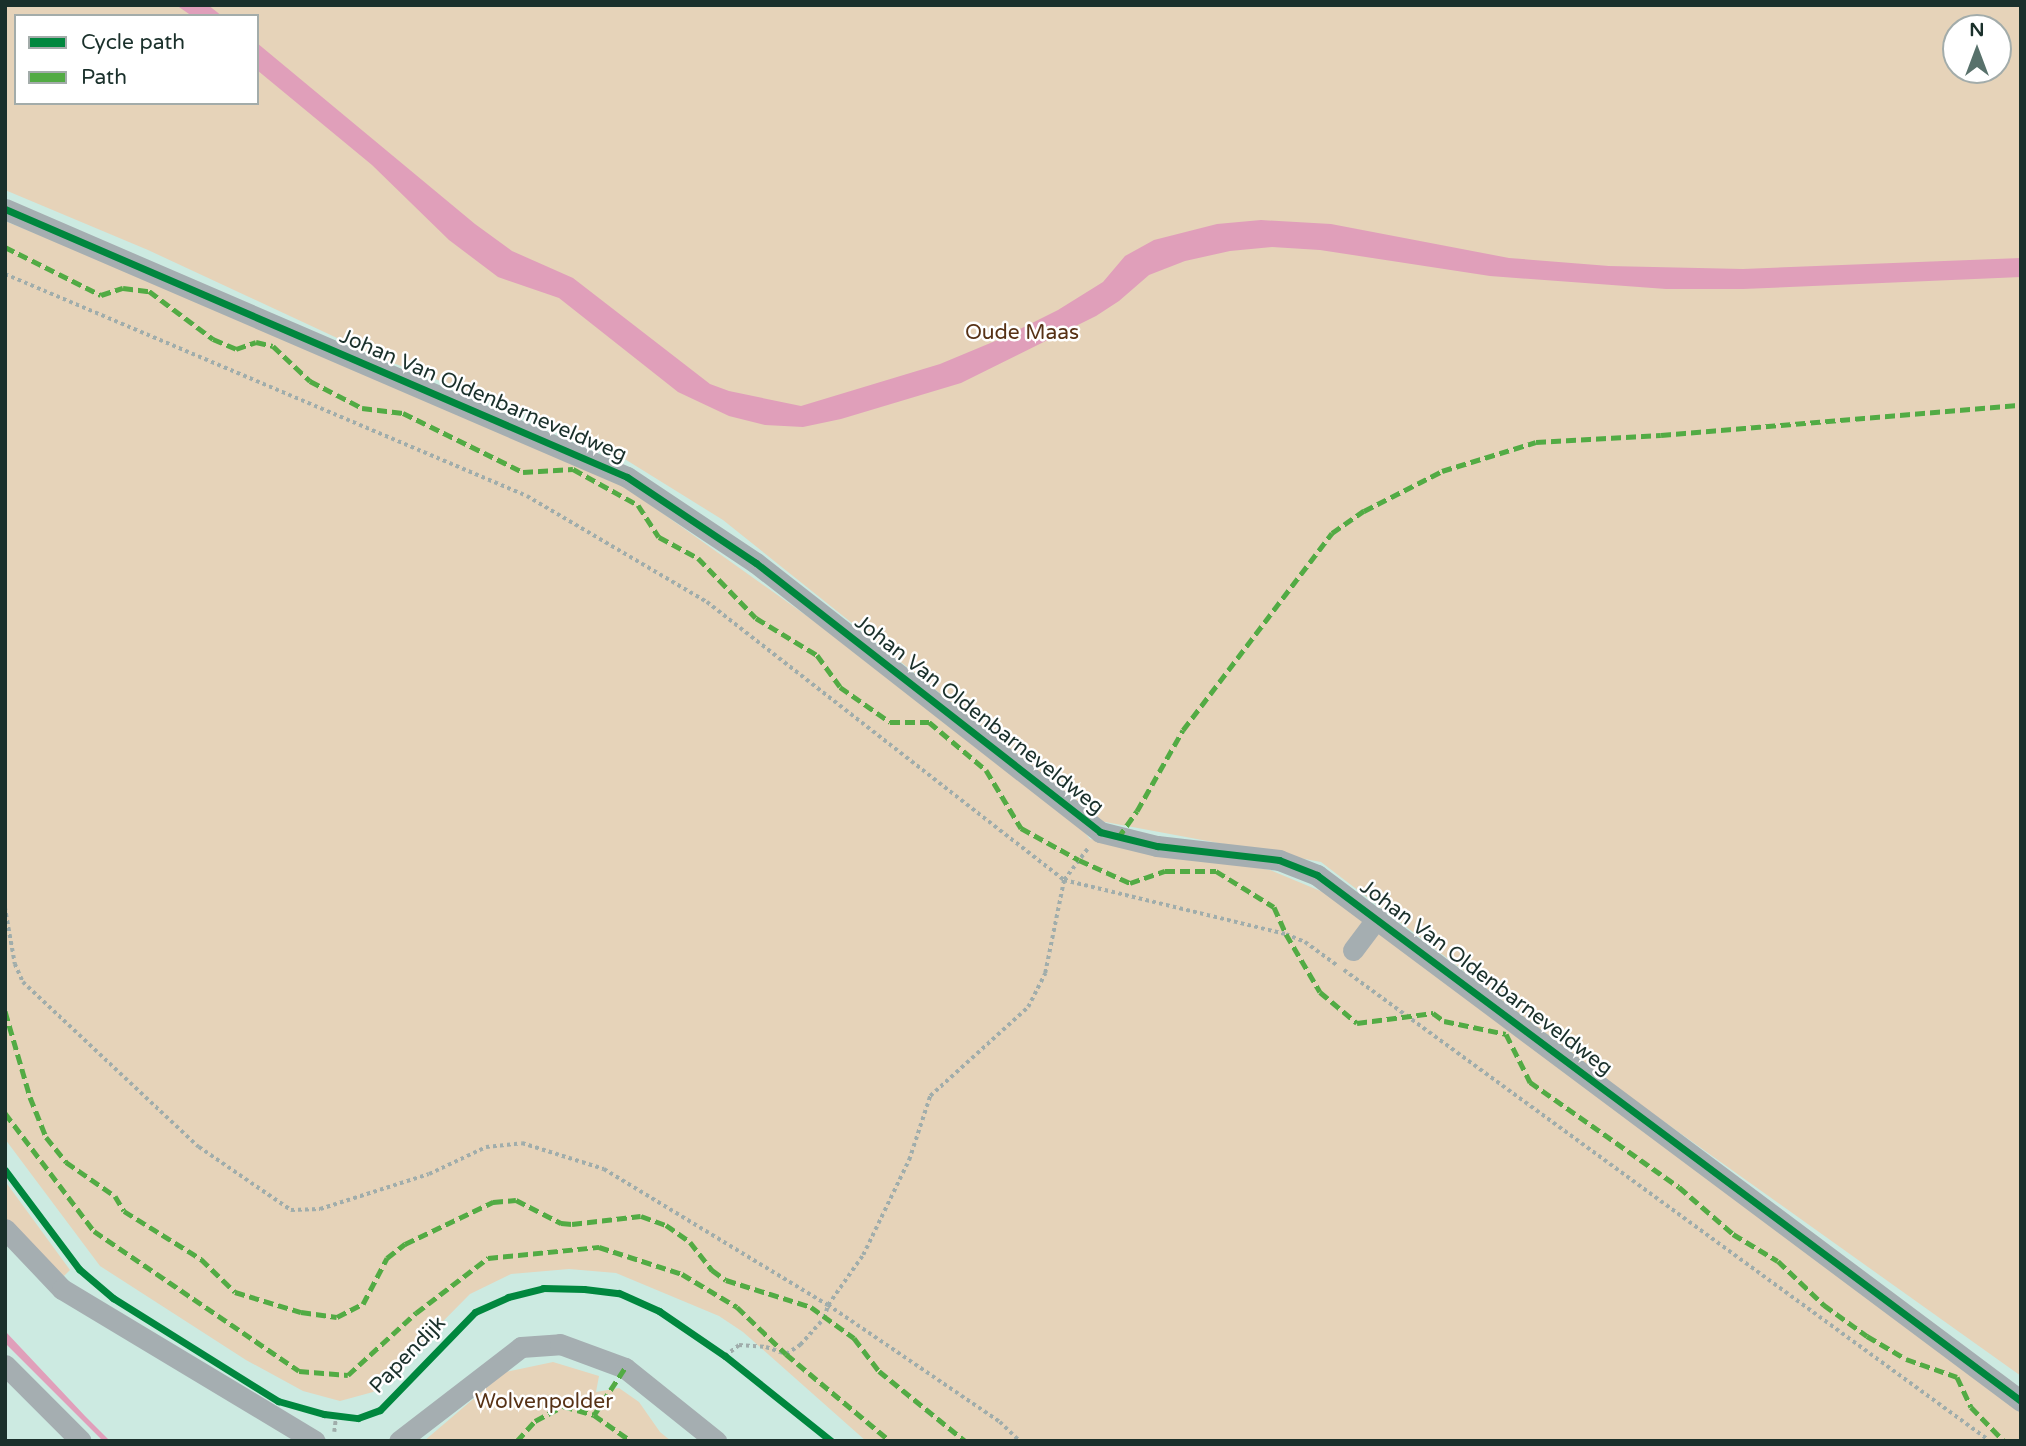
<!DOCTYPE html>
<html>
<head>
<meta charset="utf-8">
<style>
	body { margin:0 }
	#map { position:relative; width:2026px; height:1446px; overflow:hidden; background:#cceae1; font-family:"Varela Round",sans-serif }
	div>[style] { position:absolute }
	.green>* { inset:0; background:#e6d3b9 }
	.water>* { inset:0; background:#e09fba }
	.path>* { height:3.5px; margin-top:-1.75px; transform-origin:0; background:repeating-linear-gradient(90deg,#a0adab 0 3.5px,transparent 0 7px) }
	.minor>* { height:21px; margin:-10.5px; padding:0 10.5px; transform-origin:10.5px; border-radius:10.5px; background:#a5aeb1 }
	.quiet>* { height:5px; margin-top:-2.5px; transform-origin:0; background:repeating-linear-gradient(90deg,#52ab44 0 10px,transparent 0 15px) }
	.cycleway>* { height:7px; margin:-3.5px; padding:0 3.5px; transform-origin:3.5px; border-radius:3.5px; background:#00873e }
	span { translate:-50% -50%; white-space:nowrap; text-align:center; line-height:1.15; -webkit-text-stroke:5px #fff; paint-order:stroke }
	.park-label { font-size:21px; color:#573216 }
	.street-label { font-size:21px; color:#1a302b }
	.frame { position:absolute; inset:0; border:7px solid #1a302b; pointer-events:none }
	.legend { position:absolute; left:14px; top:14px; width:245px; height:91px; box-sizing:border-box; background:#fff; border:2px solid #a3acaa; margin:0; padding:9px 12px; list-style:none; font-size:21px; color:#1a302b }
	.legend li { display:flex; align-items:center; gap:14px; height:35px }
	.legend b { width:35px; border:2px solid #a3acaa }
	.north { position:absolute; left:1942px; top:14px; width:70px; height:70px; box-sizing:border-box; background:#fff; border:2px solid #a3acaa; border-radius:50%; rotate:0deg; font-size:19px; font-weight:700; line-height:28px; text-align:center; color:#1a302b }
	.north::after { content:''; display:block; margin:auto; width:24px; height:32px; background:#58716b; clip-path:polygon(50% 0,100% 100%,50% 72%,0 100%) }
</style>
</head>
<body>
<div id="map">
	<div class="green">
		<i style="clip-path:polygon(evenodd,5px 5px,2021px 5px,2021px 1376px,1628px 1096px,1321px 862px,1100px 821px,723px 520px,615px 453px,514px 409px,380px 358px,148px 250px,5px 190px,5px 5px,16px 16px,257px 16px,257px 103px,16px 103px,16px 16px,5px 5px,1956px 28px,1998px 28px,1998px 70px,1956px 70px,1956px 28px)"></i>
		<i style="clip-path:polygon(5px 221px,389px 378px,620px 483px,828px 631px,1080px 827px,1090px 839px,1270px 870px,1330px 895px,2021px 1412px,2021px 1441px,866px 1441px,743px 1332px,719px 1316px,616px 1273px,569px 1269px,511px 1274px,470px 1294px,373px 1392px,340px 1401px,303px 1391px,246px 1360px,100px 1266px,5px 1139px)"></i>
		<i style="clip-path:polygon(5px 1181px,70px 1270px,64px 1276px,5px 1220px)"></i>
		<i style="clip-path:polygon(553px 1362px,599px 1376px,596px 1392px,619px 1388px,639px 1402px,660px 1432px,671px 1441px,424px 1441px,505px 1372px)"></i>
	</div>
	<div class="water">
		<i style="clip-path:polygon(176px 5px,208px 5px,222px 16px,192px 16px)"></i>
		<i style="clip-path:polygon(257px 43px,475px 224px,512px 251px,573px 278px,710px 384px,729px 391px,801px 406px,940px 364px,1000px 339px,1058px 310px,1103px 282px,1125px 256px,1154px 240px,1217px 224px,1261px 220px,1331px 224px,1509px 258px,1609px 266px,1743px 269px,2021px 258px,2021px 277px,1743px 289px,1666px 289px,1490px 276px,1320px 250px,1272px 247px,1230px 251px,1185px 261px,1149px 275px,1119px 301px,1096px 316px,961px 383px,841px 419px,803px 427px,765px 425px,729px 416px,678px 392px,559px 298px,498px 277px,449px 240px,372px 165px,257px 70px)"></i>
		<i style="clip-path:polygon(5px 1331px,85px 1416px,110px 1441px,103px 1441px,5px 1343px)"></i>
	</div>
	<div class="path">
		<i style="left:5px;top:274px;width:567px;rotate:23.04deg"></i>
		<i style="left:527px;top:496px;width:209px;rotate:30.5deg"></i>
		<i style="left:707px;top:602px;width:452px;rotate:37.9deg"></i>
		<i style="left:1064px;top:880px;width:228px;rotate:13.7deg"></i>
		<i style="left:1286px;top:934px;width:21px;rotate:23deg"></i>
		<i style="left:1305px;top:942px;width:39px;rotate:36deg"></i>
		<i style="left:5px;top:907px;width:58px;rotate:80deg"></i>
		<i style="left:15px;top:964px;width:20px;rotate:66deg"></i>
		<i style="left:23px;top:982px;width:241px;rotate:43.2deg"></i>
		<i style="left:199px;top:1147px;width:112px;rotate:34.4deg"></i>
		<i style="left:291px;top:1210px;width:29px;rotate:-2deg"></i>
		<i style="left:320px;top:1209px;width:114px;rotate:-17.8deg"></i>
		<i style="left:429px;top:1174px;width:63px;rotate:-25.3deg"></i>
		<i style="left:486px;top:1147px;width:36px;rotate:-6deg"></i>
		<i style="left:522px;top:1143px;width:86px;rotate:17.6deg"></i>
		<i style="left:604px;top:1169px;width:262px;rotate:31.3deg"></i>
		<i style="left:828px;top:1305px;width:208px;rotate:34.2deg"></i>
		<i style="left:1000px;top:1422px;width:28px;rotate:44deg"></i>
		<i style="left:1344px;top:970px;width:799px;rotate:36.1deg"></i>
		<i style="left:725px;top:1356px;width:18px;rotate:-38deg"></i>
		<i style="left:739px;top:1345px;width:27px;rotate:4deg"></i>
		<i style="left:766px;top:1347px;width:21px;rotate:19deg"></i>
		<i style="left:786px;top:1354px;width:17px;rotate:-33deg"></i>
		<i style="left:800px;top:1345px;width:36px;rotate:-48deg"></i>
		<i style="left:824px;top:1318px;width:14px;rotate:-73deg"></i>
		<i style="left:828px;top:1305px;width:61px;rotate:-55deg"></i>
		<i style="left:863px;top:1255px;width:106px;rotate:-64.2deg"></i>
		<i style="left:909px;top:1160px;width:67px;rotate:-71.8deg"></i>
		<i style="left:930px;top:1096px;width:132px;rotate:-42.2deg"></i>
		<i style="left:1028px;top:1007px;width:38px;rotate:-63deg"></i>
		<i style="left:1045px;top:973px;width:95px;rotate:-78.5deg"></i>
		<i style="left:1064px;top:880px;width:39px;rotate:-53deg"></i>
		<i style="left:334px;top:1432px;width:16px;rotate:-83deg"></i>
	</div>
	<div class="minor">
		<i style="left:5px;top:209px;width:677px;rotate:23.31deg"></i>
		<i style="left:627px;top:477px;width:155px;rotate:33.7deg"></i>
		<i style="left:756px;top:563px;width:437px;rotate:38deg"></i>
		<i style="left:1100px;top:832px;width:59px;rotate:13.8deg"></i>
		<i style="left:1157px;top:846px;width:123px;rotate:6.5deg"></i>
		<i style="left:1279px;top:860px;width:41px;rotate:21.5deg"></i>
		<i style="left:1317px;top:875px;width:879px;rotate:36.77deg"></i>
		<i style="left:1353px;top:950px;width:40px;rotate:-53deg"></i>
		<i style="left:5px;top:1229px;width:83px;rotate:46.5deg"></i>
		<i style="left:62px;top:1289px;width:295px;rotate:31deg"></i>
		<i style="left:5px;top:1365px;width:107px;rotate:45deg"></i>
		<i style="left:399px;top:1441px;width:154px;rotate:-37.6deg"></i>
		<i style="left:521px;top:1347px;width:39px;rotate:-4deg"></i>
		<i style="left:560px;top:1344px;width:69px;rotate:20.3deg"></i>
		<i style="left:625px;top:1368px;width:117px;rotate:38.7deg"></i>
	</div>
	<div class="quiet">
		<i style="left:5px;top:247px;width:107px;rotate:26.6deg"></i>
		<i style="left:101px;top:295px;width:23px;rotate:-18deg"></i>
		<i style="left:123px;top:288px;width:26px;rotate:7deg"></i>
		<i style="left:149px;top:291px;width:80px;rotate:36.9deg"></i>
		<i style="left:213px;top:339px;width:25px;rotate:23deg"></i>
		<i style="left:236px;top:349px;width:21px;rotate:-19deg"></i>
		<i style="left:256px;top:342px;width:17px;rotate:13deg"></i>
		<i style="left:273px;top:346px;width:51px;rotate:43.4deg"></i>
		<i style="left:310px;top:381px;width:59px;rotate:27.4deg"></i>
		<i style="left:362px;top:408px;width:41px;rotate:7deg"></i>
		<i style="left:403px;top:413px;width:134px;rotate:26.2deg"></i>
		<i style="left:523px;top:472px;width:50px;rotate:-3.4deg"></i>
		<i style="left:573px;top:469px;width:74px;rotate:29deg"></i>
		<i style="left:638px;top:505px;width:38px;rotate:57deg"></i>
		<i style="left:659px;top:537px;width:44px;rotate:28.3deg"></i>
		<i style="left:698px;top:558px;width:83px;rotate:46deg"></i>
		<i style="left:756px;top:618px;width:71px;rotate:31.2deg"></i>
		<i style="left:817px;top:655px;width:39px;rotate:54deg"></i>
		<i style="left:840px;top:687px;width:61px;rotate:35deg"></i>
		<i style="left:890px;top:722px;width:39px"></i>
		<i style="left:929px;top:722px;width:75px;rotate:40.1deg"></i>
		<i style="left:986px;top:770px;width:68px;rotate:58.9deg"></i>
		<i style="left:1021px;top:828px;width:66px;rotate:28.9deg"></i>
		<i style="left:1079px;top:860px;width:56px;rotate:24.3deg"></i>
		<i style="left:1130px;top:883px;width:37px;rotate:-19deg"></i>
		<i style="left:1165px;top:871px;width:51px"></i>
		<i style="left:1216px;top:871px;width:68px;rotate:31.8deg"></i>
		<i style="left:1274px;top:907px;width:30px;rotate:66deg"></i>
		<i style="left:1286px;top:934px;width:67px;rotate:59.6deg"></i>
		<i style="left:1320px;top:992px;width:48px;rotate:40deg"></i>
		<i style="left:1357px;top:1023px;width:77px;rotate:-7.5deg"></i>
		<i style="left:1433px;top:1013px;width:14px;rotate:36deg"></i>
		<i style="left:1444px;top:1021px;width:63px;rotate:11.8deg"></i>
		<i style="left:1506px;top:1034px;width:54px;rotate:63.4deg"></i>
		<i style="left:1530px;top:1082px;width:182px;rotate:35.2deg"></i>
		<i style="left:1679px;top:1187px;width:72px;rotate:41deg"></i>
		<i style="left:1733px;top:1234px;width:52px;rotate:31deg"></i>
		<i style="left:1778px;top:1261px;width:64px;rotate:43.7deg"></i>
		<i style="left:1824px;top:1305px;width:53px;rotate:35.8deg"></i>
		<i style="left:1867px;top:1336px;width:45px;rotate:30.5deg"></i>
		<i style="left:1906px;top:1359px;width:54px;rotate:19.4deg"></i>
		<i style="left:1957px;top:1377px;width:33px;rotate:65deg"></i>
		<i style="left:1971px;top:1407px;width:47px;rotate:45.9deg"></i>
		<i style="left:1118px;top:838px;width:33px;rotate:-55deg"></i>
		<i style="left:1137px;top:811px;width:93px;rotate:-60.4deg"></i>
		<i style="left:1183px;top:730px;width:247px;rotate:-52.9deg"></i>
		<i style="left:1332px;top:533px;width:39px;rotate:-35deg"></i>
		<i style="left:1364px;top:511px;width:88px;rotate:-27.1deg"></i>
		<i style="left:1442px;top:471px;width:98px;rotate:-17.1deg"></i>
		<i style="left:1536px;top:442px;width:125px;rotate:-3.2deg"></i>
		<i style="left:1661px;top:435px;width:361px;rotate:-4.8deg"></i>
		<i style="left:5px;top:1011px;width:90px;rotate:73.8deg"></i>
		<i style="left:30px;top:1097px;width:43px;rotate:68.2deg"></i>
		<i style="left:46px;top:1137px;width:32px;rotate:51deg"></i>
		<i style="left:66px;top:1162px;width:60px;rotate:34.8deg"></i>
		<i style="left:115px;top:1196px;width:17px;rotate:59deg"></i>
		<i style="left:124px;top:1211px;width:91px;rotate:31.9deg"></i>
		<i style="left:201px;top:1259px;width:47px;rotate:44.1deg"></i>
		<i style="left:235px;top:1292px;width:69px;rotate:16.9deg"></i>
		<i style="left:301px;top:1312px;width:36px;rotate:8deg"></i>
		<i style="left:337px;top:1317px;width:29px;rotate:-27deg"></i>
		<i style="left:363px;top:1304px;width:52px;rotate:-62.4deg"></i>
		<i style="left:387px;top:1258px;width:23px;rotate:-38deg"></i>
		<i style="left:405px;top:1244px;width:98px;rotate:-25.5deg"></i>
		<i style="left:493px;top:1202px;width:23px;rotate:-5deg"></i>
		<i style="left:516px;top:1200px;width:51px;rotate:27.1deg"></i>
		<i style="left:561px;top:1223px;width:11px;rotate:5deg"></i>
		<i style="left:572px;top:1224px;width:69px;rotate:-6.6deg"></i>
		<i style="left:641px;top:1216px;width:27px;rotate:20deg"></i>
		<i style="left:666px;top:1225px;width:29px;rotate:35deg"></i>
		<i style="left:690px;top:1242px;width:36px;rotate:52deg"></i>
		<i style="left:712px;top:1270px;width:17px;rotate:36deg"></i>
		<i style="left:726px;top:1280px;width:89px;rotate:17.6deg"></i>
		<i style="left:811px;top:1307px;width:53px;rotate:35.8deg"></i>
		<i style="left:854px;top:1338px;width:41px;rotate:52.9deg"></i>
		<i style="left:879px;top:1371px;width:111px;rotate:39.1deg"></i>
		<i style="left:5px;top:1113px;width:148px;rotate:53deg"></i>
		<i style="left:94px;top:1231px;width:248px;rotate:34.3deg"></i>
		<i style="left:299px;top:1371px;width:49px;rotate:4.7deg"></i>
		<i style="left:348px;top:1375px;width:92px;rotate:-42.4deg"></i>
		<i style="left:416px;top:1313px;width:91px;rotate:-37.4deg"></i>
		<i style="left:488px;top:1258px;width:112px;rotate:-5.7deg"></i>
		<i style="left:599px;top:1247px;width:87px;rotate:18deg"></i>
		<i style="left:682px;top:1274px;width:64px;rotate:31deg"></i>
		<i style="left:737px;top:1307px;width:68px;rotate:43.8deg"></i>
		<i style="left:786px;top:1354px;width:136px;rotate:39.9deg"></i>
		<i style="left:594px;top:1415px;width:56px;rotate:-56.6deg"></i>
		<i style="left:517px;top:1441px;width:27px;rotate:-48deg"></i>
		<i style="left:535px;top:1421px;width:32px;rotate:-28deg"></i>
		<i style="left:563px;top:1406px;width:32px;rotate:16deg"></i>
		<i style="left:594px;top:1415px;width:45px;rotate:35.1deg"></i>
	</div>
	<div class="cycleway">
		<i style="left:5px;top:209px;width:677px;rotate:23.31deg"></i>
		<i style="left:627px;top:477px;width:155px;rotate:33.7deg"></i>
		<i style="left:756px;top:563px;width:437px;rotate:38deg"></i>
		<i style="left:1100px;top:832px;width:59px;rotate:13.8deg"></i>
		<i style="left:1157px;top:846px;width:123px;rotate:6.5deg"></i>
		<i style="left:1279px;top:860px;width:41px;rotate:21.5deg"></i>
		<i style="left:1317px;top:875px;width:879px;rotate:36.77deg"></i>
		<i style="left:5px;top:1170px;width:124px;rotate:53.2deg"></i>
		<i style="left:79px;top:1269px;width:45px;rotate:40.5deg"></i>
		<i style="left:113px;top:1298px;width:195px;rotate:32deg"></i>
		<i style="left:278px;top:1401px;width:48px;rotate:15.8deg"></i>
		<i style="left:324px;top:1414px;width:34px;rotate:7deg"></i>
		<i style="left:358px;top:1418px;width:23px;rotate:-20deg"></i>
		<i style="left:380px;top:1410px;width:136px;rotate:-45.9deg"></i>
		<i style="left:475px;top:1312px;width:36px;rotate:-24deg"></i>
		<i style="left:508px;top:1297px;width:36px;rotate:-14deg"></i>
		<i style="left:543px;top:1288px;width:41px;rotate:1.4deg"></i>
		<i style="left:584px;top:1289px;width:35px;rotate:7deg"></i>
		<i style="left:619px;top:1293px;width:44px;rotate:24.2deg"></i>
		<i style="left:659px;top:1311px;width:80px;rotate:34.3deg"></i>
		<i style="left:725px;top:1356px;width:136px;rotate:38.7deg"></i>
	</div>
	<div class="park-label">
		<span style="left:1022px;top:333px">Oude Maas</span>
		<span style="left:544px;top:1402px">Wolvenpolder</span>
	</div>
	<div class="street-label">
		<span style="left:483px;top:396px;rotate:23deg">Johan Van Oldenbarneveldweg</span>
		<span style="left:979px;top:715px;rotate:38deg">Johan Van Oldenbarneveldweg</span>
		<span style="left:1486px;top:978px;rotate:37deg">Johan Van Oldenbarneveldweg</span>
		<span style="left:408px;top:1355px;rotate:-46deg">Papendijk</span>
	</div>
	<div class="frame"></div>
	<ul class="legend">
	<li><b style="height:9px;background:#00873e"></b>Cycle path</li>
	<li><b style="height:9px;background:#52ab44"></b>Path</li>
	</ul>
	<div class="north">N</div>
</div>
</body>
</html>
